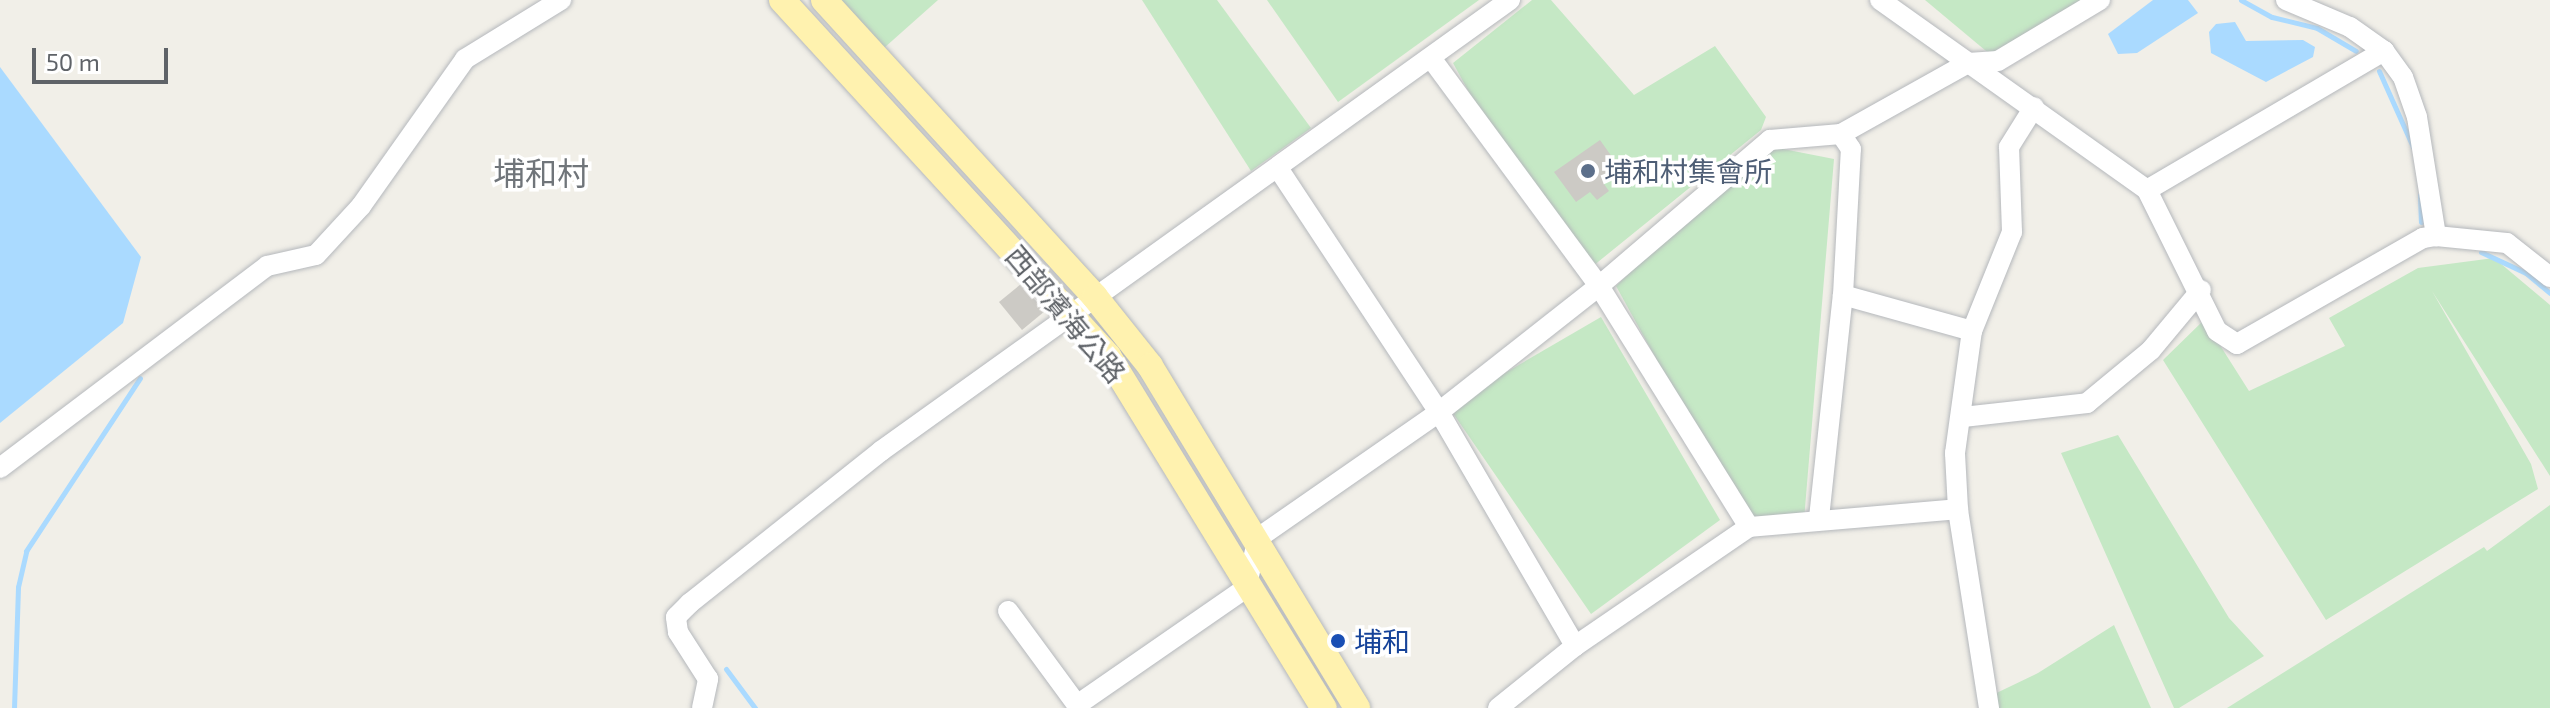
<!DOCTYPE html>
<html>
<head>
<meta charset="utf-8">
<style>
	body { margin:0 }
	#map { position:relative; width:2550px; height:708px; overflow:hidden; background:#f1efe8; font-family:"Exo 2","Noto Sans TC",sans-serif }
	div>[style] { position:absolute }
	.green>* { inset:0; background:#c5e8c5 }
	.water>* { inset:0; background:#aadaff }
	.stream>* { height:5px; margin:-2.5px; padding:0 2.5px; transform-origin:2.5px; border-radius:2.5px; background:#aadaff }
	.building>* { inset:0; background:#cccac5 }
	.roads { filter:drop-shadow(0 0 2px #b5b8bc) drop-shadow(0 0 2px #b5b8bc) }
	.minor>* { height:20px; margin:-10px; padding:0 10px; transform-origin:10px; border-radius:10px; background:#fff }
	.major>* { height:26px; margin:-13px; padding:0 13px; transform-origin:13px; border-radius:13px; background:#fff2af }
	.dots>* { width:22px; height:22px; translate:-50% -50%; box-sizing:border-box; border:4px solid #fff; border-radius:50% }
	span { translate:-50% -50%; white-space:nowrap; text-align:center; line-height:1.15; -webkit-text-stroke:7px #fff; paint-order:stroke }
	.service-label { font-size:28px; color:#4e5e75 }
	.left { translate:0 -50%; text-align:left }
	.street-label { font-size:28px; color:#5f6368 }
	.transit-label { font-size:28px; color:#164399 }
	.quarter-label { font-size:32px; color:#70757a }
	.scale { position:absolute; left:32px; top:48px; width:136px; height:36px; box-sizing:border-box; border:4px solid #5f6368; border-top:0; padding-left:10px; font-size:24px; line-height:28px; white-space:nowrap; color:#5f6368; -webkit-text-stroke:6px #fff; paint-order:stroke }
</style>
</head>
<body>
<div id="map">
	<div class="green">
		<i style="clip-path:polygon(835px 0,938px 0,875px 56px)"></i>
		<i style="clip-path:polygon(1142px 0,1217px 0,1311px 128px,1251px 171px)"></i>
		<i style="clip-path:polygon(1267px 0,1479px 0,1338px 102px)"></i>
		<i style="clip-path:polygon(1532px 0,1551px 0,1634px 95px,1715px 46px,1766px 117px,1761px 130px,1593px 266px,1517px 180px,1453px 63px)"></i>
		<i style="clip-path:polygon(1925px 0,2100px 0,1998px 61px)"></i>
		<i style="clip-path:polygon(1763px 145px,1834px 159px,1804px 520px,1743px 517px,1616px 286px)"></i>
		<i style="clip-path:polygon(2494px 258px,2550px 305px,2550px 476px,2432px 291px,2531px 464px,2538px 489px,2326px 620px,2163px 360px,2204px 320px,2249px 391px,2345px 346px,2329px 318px,2418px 268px)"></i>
		<i style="clip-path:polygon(1601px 317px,1720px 520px,1591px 614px,1448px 406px)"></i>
		<i style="clip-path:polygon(2118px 435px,2229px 618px,2264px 656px,2179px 708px,2174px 708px,2061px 453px)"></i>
		<i style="clip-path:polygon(2550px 505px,2550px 708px,2227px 708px,2484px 547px,2487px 551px)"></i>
		<i style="clip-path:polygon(2114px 625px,2151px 708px,1985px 708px,1984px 699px,2038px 673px)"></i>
	</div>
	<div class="water">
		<i style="clip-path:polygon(2153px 0,2188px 0,2198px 13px,2137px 53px,2118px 54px,2108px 34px)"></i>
		<i style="clip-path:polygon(2235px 22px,2246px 41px,2303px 40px,2315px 47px,2313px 57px,2266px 82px,2211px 53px,2209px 32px,2216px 24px)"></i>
		<i style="clip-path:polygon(0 67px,141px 257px,123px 323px,0 423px)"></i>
	</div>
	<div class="stream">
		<i style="left:2241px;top:0;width:35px;rotate:29deg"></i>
		<i style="left:2272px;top:17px;width:46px;rotate:13.7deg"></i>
		<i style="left:2317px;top:28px;width:45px;rotate:30.5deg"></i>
		<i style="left:2379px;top:71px;width:83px;rotate:65.9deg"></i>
		<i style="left:2420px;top:195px;width:27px;rotate:88deg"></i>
		<i style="left:2481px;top:252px;width:50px;rotate:25deg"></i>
		<i style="left:2526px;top:273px;width:31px;rotate:40deg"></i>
		<i style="left:726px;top:669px;width:49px;rotate:53.4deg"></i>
		<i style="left:14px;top:708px;width:121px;rotate:-88.1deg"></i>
		<i style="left:18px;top:587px;width:37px;rotate:-77deg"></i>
		<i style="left:26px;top:551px;width:207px;rotate:-56.6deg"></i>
	</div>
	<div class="building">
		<i style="clip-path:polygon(1600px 140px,1622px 171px,1604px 184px,1609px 191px,1597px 200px,1590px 192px,1576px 202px,1554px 172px)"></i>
		<i style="clip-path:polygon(1021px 284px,1045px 311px,1022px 330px,999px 302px)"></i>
	</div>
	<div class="roads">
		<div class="minor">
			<i style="left:1880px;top:0;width:328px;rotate:35.4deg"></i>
			<i style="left:2147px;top:190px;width:157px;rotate:63.6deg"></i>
			<i style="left:2217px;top:331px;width:24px;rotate:33deg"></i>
			<i style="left:2237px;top:344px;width:214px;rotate:-29.7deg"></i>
			<i style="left:2423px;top:238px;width:13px;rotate:-9deg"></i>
			<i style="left:2286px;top:0;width:69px;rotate:22.9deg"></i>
			<i style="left:2350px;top:27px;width:42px;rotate:35.2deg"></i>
			<i style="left:2384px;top:51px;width:32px;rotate:54deg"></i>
			<i style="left:2403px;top:77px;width:42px;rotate:70.7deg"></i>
			<i style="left:2417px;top:117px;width:121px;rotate:80.9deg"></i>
			<i style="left:2436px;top:236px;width:71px;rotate:5.6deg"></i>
			<i style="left:2507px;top:243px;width:55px;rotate:38.3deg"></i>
			<i style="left:1431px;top:58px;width:283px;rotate:53.6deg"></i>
			<i style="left:1599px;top:286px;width:284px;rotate:58.1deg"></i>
			<i style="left:1278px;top:168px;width:292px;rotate:56.6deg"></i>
			<i style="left:1439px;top:412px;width:271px;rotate:59.8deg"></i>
			<i style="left:2147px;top:190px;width:275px;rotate:-30.4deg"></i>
			<i style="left:1843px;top:295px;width:134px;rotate:15.6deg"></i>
			<i style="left:1963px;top:417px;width:125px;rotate:-6.4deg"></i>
			<i style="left:2087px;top:403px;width:83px;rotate:-39.6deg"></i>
			<i style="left:2151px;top:350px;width:78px;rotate:-50.2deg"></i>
			<i style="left:0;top:468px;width:335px;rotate:-37.1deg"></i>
			<i style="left:267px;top:266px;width:50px;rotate:-12.7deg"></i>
			<i style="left:316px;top:255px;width:67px;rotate:-47.4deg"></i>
			<i style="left:361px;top:206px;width:180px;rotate:-54.7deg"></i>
			<i style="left:465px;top:59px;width:113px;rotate:-31.6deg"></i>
			<i style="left:1819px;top:518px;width:224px;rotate:-83.9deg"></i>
			<i style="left:1843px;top:295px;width:146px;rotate:-86.9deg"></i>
			<i style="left:1851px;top:149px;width:18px;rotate:-124deg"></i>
			<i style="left:1008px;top:611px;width:117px;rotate:53.7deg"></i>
			<i style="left:1077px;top:705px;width:206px;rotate:-34.7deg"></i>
			<i style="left:1246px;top:588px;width:51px;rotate:-76.5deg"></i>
			<i style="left:1258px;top:538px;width:221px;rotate:-34.8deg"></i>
			<i style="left:1439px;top:412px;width:204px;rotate:-38.2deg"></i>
			<i style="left:1599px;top:286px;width:225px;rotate:-40.5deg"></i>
			<i style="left:1770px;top:140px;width:71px;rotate:-4.8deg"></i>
			<i style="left:1841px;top:134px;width:145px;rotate:-29.2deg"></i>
			<i style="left:1968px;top:63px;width:30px;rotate:-4deg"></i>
			<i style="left:1998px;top:61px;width:119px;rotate:-30.9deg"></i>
			<i style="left:702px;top:708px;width:30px;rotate:-78deg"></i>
			<i style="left:708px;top:679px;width:56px;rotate:-122.6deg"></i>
			<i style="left:678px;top:632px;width:15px;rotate:-98deg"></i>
			<i style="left:676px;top:617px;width:20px;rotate:-45deg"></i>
			<i style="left:690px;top:603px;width:244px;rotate:-38.5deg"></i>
			<i style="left:881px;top:451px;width:774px;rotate:-35.64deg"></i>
			<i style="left:1498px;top:708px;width:99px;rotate:-38.8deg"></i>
			<i style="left:1575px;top:646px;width:211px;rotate:-34.4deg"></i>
			<i style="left:1749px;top:527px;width:210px;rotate:-4.9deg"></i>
			<i style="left:1989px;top:708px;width:201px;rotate:-98.9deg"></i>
			<i style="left:1958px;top:509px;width:56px;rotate:-93.1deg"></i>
			<i style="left:1955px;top:453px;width:123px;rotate:-82.1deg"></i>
			<i style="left:1972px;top:331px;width:107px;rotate:-68deg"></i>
			<i style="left:2012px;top:232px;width:85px;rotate:-92deg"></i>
			<i style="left:2009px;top:147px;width:47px;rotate:-58deg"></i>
		</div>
		<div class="major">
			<i style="left:782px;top:0;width:483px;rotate:47.5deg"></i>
			<i style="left:1108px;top:356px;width:413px;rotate:58.5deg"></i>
			<i style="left:824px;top:0;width:402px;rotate:47.6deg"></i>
			<i style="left:1095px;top:297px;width:88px;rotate:51.4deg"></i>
			<i style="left:1150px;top:366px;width:400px;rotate:58.8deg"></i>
		</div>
	</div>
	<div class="dots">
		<i style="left:1588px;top:171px;background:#5c6f8a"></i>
		<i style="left:1338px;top:641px;background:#1a4fb4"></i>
	</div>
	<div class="service-label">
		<span class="left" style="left:1604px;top:171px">埔和村集會所</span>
	</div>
	<div class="street-label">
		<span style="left:1066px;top:314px;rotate:50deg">西部濱海公路</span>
	</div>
	<div class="transit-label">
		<span class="left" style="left:1354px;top:641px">埔和</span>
	</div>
	<div class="quarter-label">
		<span style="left:541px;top:172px">埔和村</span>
	</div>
	<div class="scale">50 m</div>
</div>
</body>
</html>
